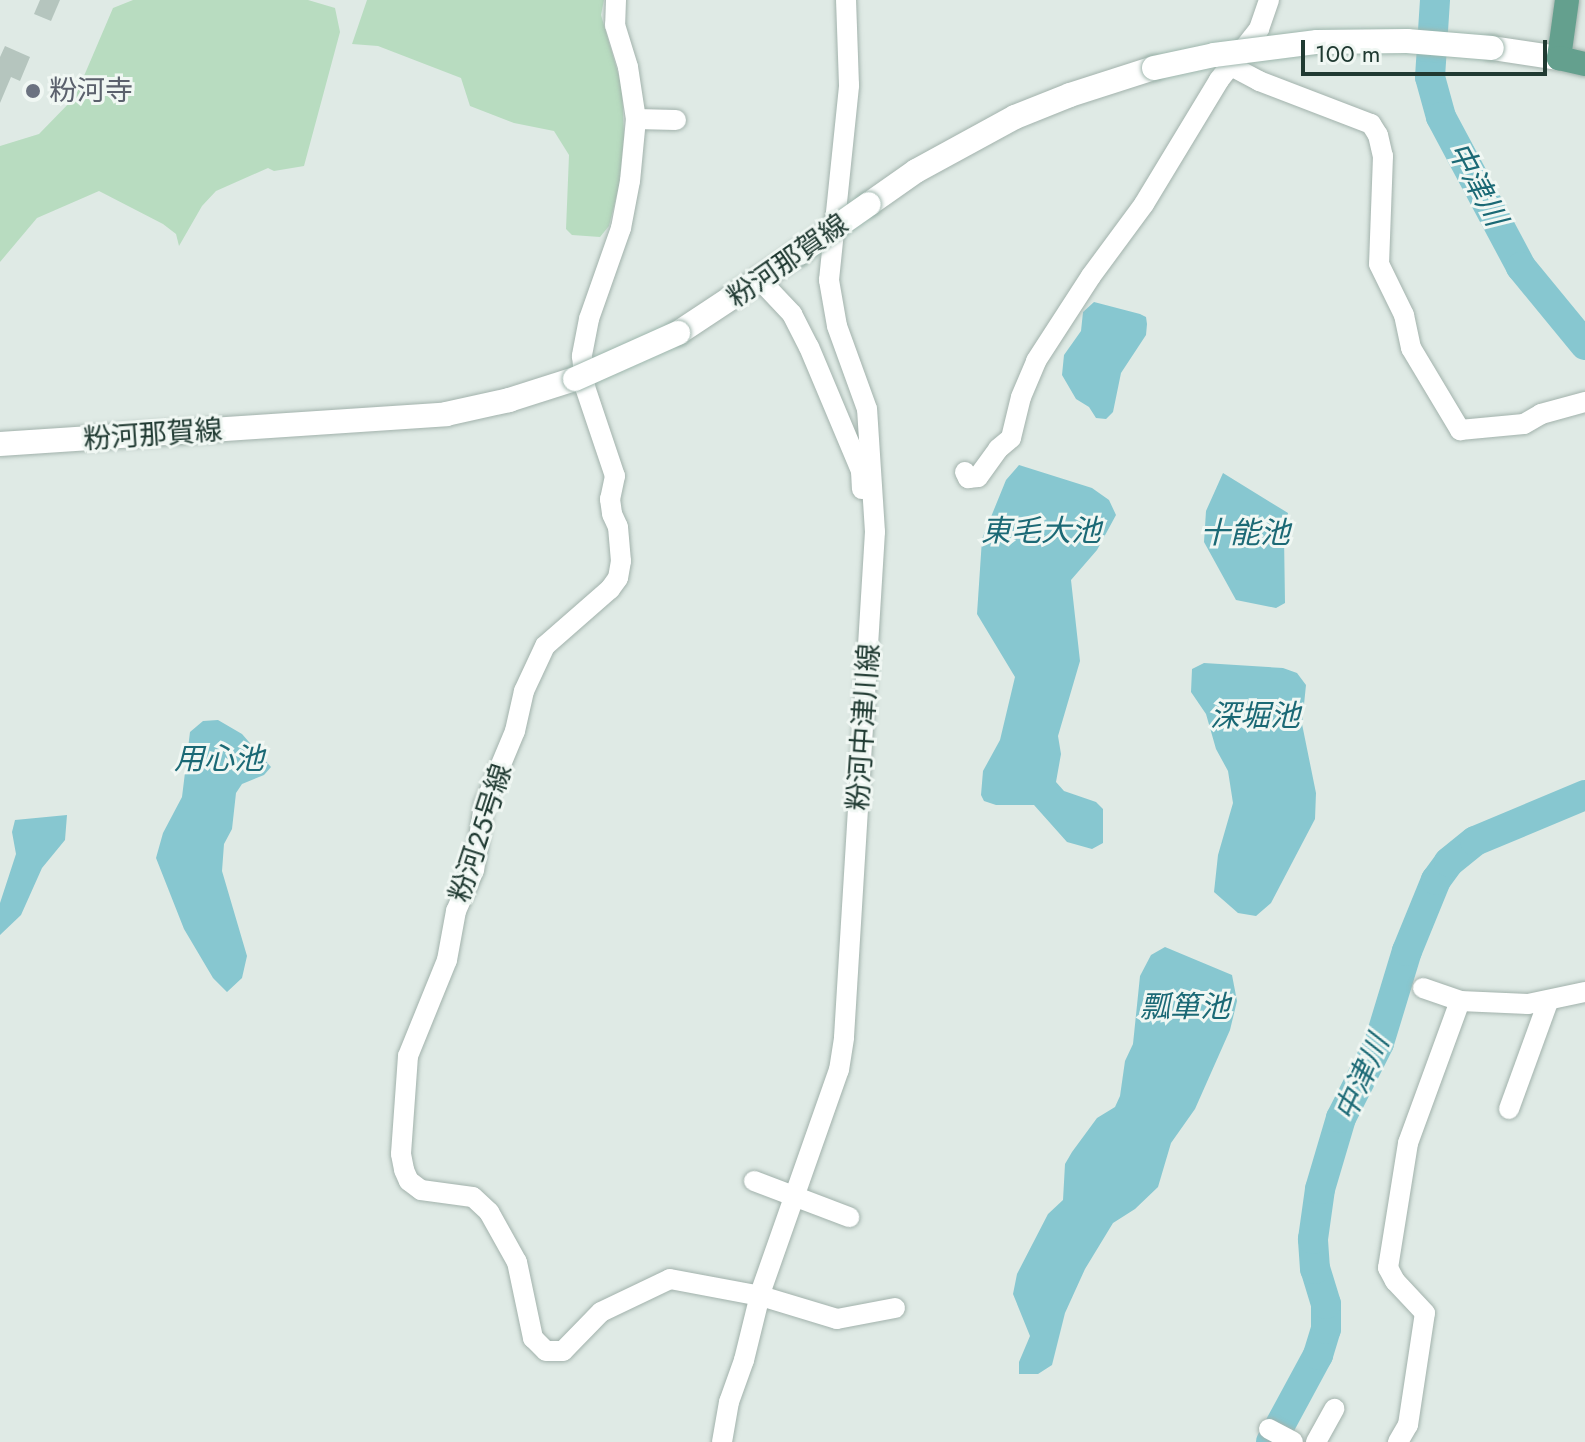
<!DOCTYPE html>
<html>
<head>
<meta charset="utf-8">
<style>
	body { margin:0 }
	#map { position:relative; width:1585px; height:1442px; overflow:hidden; background:#dfeae5; font-family:Jost,"Noto Sans JP",sans-serif }
	div>[style] { position:absolute }
	.green>* { inset:0; background:#b8dcc0 }
	.water>* { inset:0; background:#87c7d0 }
	.river>* { height:30px; margin:-15px; padding:0 15px; transform-origin:15px; border-radius:15px; background:#87c7d0 }
	.building>* { inset:0; background:#b5c5be }
	.roads { filter:drop-shadow(0 0 2px #a2b2ac) drop-shadow(0 0 2px #a2b2ac) }
	.minor>* { height:20px; margin:-10px; padding:0 10px; transform-origin:10px; border-radius:10px; background:#fff }
	.secondary>* { height:24px; margin:-12px; padding:0 12px; transform-origin:12px; border-radius:12px; background:#fff }
	.primary>* { height:24px; margin:-12px; padding:0 12px; transform-origin:12px; border-radius:12px; background:#64a08e }
	.bridges { filter:drop-shadow(0 0 2px #9eb6ad) drop-shadow(0 0 2px #9eb6ad) }
	.secondary-bridge>* { height:24px; margin:-12px; padding:0 12px; transform-origin:12px; border-radius:12px; background:#fff }
	.dots>* { width:22px; height:22px; translate:-50% -50%; box-sizing:border-box; border:4px solid #f0f7f3; border-radius:50% }
	span { translate:-50% -50%; white-space:nowrap; text-align:center; line-height:1.15; -webkit-text-stroke:6px #f0f7f3; paint-order:stroke }
	.worship-label { font-size:28px; color:#5b616d }
	.left { translate:0 -50%; text-align:left }
	.street-label { font-size:28px; color:#203a32 }
	.water-label { font-size:30px; color:#1b6975; font-style:italic }
	.scale { position:absolute; left:1301px; top:40px; width:246px; height:36px; box-sizing:border-box; border:4px solid #203a32; border-top:0; padding-left:10px; font-size:24px; line-height:28px; white-space:nowrap; color:#203a32; -webkit-text-stroke:6px #f0f7f3; paint-order:stroke }
</style>
</head>
<body>
<div id="map">
	<div class="green">
		<i style="clip-path:polygon(133px 0,308px 0,335px 8px,340px 32px,304px 166px,274px 171px,268px 168px,216px 191px,202px 206px,179px 246px,176px 234px,163px 224px,99px 191px,37px 218px,0 262px,0 146px,39px 134px,75px 97px,113px 8px)"></i>
		<i style="clip-path:polygon(367px 0,604px 0,601px 15px,622px 87px,624px 136px,619px 186px,609px 226px,600px 237px,572px 235px,566px 229px,569px 155px,554px 131px,514px 123px,470px 106px,461px 78px,378px 46px,352px 44px)"></i>
	</div>
	<div class="water">
		<i style="clip-path:polygon(1094px 302px,1140px 314px,1146px 317px,1147px 324px,1146px 335px,1121px 373px,1113px 412px,1106px 419px,1096px 418px,1089px 407px,1076px 399px,1062px 375px,1064px 355px,1081px 331px,1083px 312px)"></i>
		<i style="clip-path:polygon(1019px 465px,1092px 488px,1109px 500px,1116px 515px,1097px 550px,1071px 580px,1080px 661px,1058px 736px,1061px 754px,1056px 782px,1064px 791px,1096px 802px,1103px 809px,1103px 843px,1092px 849px,1067px 842px,1034px 805px,996px 805px,984px 801px,981px 795px,983px 771px,1000px 740px,1015px 677px,977px 614px,982px 539px,1006px 480px)"></i>
		<i style="clip-path:polygon(1223px 473px,1288px 513px,1284px 536px,1285px 603px,1276px 608px,1236px 600px,1204px 542px,1206px 511px)"></i>
		<i style="clip-path:polygon(1204px 663px,1283px 668px,1297px 673px,1306px 685px,1302px 724px,1316px 793px,1315px 819px,1271px 903px,1256px 916px,1238px 913px,1214px 892px,1218px 855px,1233px 803px,1228px 771px,1216px 749px,1206px 714px,1191px 692px,1192px 669px)"></i>
		<i style="clip-path:polygon(218px 720px,242px 734px,271px 767px,264px 775px,242px 784px,236px 793px,232px 829px,224px 844px,222px 871px,247px 956px,242px 978px,227px 992px,213px 978px,184px 929px,156px 858px,163px 833px,182px 797px,190px 732px,203px 721px)"></i>
		<i style="clip-path:polygon(67px 815px,65px 840px,42px 868px,21px 915px,0 935px,0 903px,16px 854px,12px 832px,15px 820px)"></i>
		<i style="clip-path:polygon(1165px 947px,1232px 975px,1237px 1001px,1230px 1030px,1195px 1109px,1171px 1143px,1158px 1187px,1135px 1209px,1113px 1223px,1085px 1269px,1065px 1313px,1052px 1365px,1038px 1374px,1019px 1374px,1019px 1362px,1030px 1336px,1013px 1294px,1017px 1274px,1048px 1214px,1063px 1200px,1065px 1164px,1072px 1152px,1097px 1118px,1115px 1107px,1120px 1096px,1125px 1061px,1133px 1044px,1140px 976px,1151px 955px)"></i>
	</div>
	<div class="river">
		<i style="left:1435px;top:0;width:77px;rotate:93.7deg"></i>
		<i style="left:1430px;top:77px;width:41px;rotate:74.6deg"></i>
		<i style="left:1441px;top:117px;width:170px;rotate:61.9deg"></i>
		<i style="left:1521px;top:267px;width:101px;rotate:50.6deg"></i>
		<i style="left:1271px;top:1442px;width:99px;rotate:-61.6deg"></i>
		<i style="left:1318px;top:1355px;width:27px;rotate:-73deg"></i>
		<i style="left:1326px;top:1329px;width:25px;rotate:-90deg"></i>
		<i style="left:1326px;top:1304px;width:37px;rotate:-107deg"></i>
		<i style="left:1315px;top:1269px;width:30px;rotate:-94deg"></i>
		<i style="left:1313px;top:1239px;width:50px;rotate:-82deg"></i>
		<i style="left:1320px;top:1189px;width:74px;rotate:-73.5deg"></i>
		<i style="left:1341px;top:1118px;width:84px;rotate:-63.1deg"></i>
		<i style="left:1379px;top:1043px;width:96px;rotate:-73.1deg"></i>
		<i style="left:1407px;top:951px;width:77px;rotate:-67.8deg"></i>
		<i style="left:1436px;top:880px;width:22px;rotate:-54deg"></i>
		<i style="left:1449px;top:862px;width:33px;rotate:-39deg"></i>
		<i style="left:1475px;top:841px;width:119px;rotate:-22.7deg"></i>
	</div>
	<div class="building">
		<i style="clip-path:polygon(40px 0,60px 0,51px 21px,34px 14px)"></i>
		<i style="clip-path:polygon(5px 46px,30px 57px,20px 81px,11px 77px,0 103px,0 57px)"></i>
	</div>
	<div class="roads">
		<div class="minor">
			<i style="left:616px;top:0;width:25px;rotate:92deg"></i>
			<i style="left:615px;top:25px;width:44px;rotate:72.8deg"></i>
			<i style="left:628px;top:67px;width:53px;rotate:81.3deg"></i>
			<i style="left:636px;top:119px;width:62px;rotate:95.5deg"></i>
			<i style="left:630px;top:181px;width:48px;rotate:100.8deg"></i>
			<i style="left:621px;top:228px;width:96px;rotate:109.4deg"></i>
			<i style="left:589px;top:319px;width:38px;rotate:101deg"></i>
			<i style="left:582px;top:356px;width:31px;rotate:84deg"></i>
			<i style="left:585px;top:387px;width:94px;rotate:71.4deg"></i>
			<i style="left:615px;top:476px;width:24px;rotate:102deg"></i>
			<i style="left:610px;top:499px;width:15px;rotate:82deg"></i>
			<i style="left:612px;top:514px;width:14px;rotate:65deg"></i>
			<i style="left:618px;top:527px;width:34px;rotate:85deg"></i>
			<i style="left:621px;top:561px;width:17px;rotate:100deg"></i>
			<i style="left:618px;top:578px;width:14px;rotate:126deg"></i>
			<i style="left:610px;top:589px;width:86px;rotate:138.8deg"></i>
			<i style="left:545px;top:646px;width:50px;rotate:115deg"></i>
			<i style="left:524px;top:691px;width:41px;rotate:102.7deg"></i>
			<i style="left:515px;top:731px;width:80px;rotate:112.7deg"></i>
			<i style="left:484px;top:805px;width:66px;rotate:98.7deg"></i>
			<i style="left:474px;top:870px;width:45px;rotate:113.7deg"></i>
			<i style="left:456px;top:911px;width:50px;rotate:100.4deg"></i>
			<i style="left:447px;top:960px;width:104px;rotate:112.1deg"></i>
			<i style="left:408px;top:1056px;width:98px;rotate:94.1deg"></i>
			<i style="left:401px;top:1154px;width:16px;rotate:79deg"></i>
			<i style="left:404px;top:1170px;width:12px;rotate:66deg"></i>
			<i style="left:409px;top:1181px;width:15px;rotate:37deg"></i>
			<i style="left:421px;top:1190px;width:52px;rotate:7.7deg"></i>
			<i style="left:473px;top:1197px;width:22px;rotate:43deg"></i>
			<i style="left:489px;top:1212px;width:57px;rotate:60.8deg"></i>
			<i style="left:517px;top:1262px;width:78px;rotate:78.1deg"></i>
			<i style="left:533px;top:1338px;width:18px;rotate:45deg"></i>
			<i style="left:546px;top:1351px;width:17px"></i>
			<i style="left:563px;top:1351px;width:54px;rotate:-45.7deg"></i>
			<i style="left:601px;top:1312px;width:76px;rotate:-25.6deg"></i>
			<i style="left:670px;top:1279px;width:93px;rotate:10.6deg"></i>
			<i style="left:761px;top:1296px;width:79px;rotate:16.8deg"></i>
			<i style="left:837px;top:1319px;width:59px;rotate:-10.7deg"></i>
			<i style="left:1231px;top:66px;width:32px;rotate:28deg"></i>
			<i style="left:1259px;top:81px;width:120px;rotate:21deg"></i>
			<i style="left:1371px;top:124px;width:13px;rotate:58deg"></i>
			<i style="left:1378px;top:135px;width:22px;rotate:77deg"></i>
			<i style="left:1383px;top:156px;width:108px;rotate:92.1deg"></i>
			<i style="left:1379px;top:264px;width:57px;rotate:63.9deg"></i>
			<i style="left:1404px;top:315px;width:34px;rotate:78deg"></i>
			<i style="left:1411px;top:348px;width:96px;rotate:59.1deg"></i>
			<i style="left:1460px;top:430px;width:64px;rotate:-5.4deg"></i>
			<i style="left:1524px;top:424px;width:20px;rotate:-30deg"></i>
			<i style="left:1541px;top:414px;width:46px;rotate:-15.3deg"></i>
			<i style="left:636px;top:119px;width:40px;rotate:1.4deg"></i>
			<i style="left:760px;top:280px;width:47px;rotate:46.7deg"></i>
			<i style="left:792px;top:314px;width:37px;rotate:63deg"></i>
			<i style="left:809px;top:347px;width:134px;rotate:67.2deg"></i>
			<i style="left:861px;top:471px;width:18px;rotate:87deg"></i>
			<i style="left:965px;top:472px;width:7px;rotate:63deg"></i>
			<i style="left:968px;top:478px;width:10px;rotate:-6deg"></i>
			<i style="left:978px;top:477px;width:34px;rotate:-54deg"></i>
			<i style="left:998px;top:449px;width:17px;rotate:-40deg"></i>
			<i style="left:1011px;top:438px;width:42px;rotate:-76.3deg"></i>
			<i style="left:1021px;top:397px;width:39px;rotate:-67deg"></i>
			<i style="left:1036px;top:361px;width:101px;rotate:-57.1deg"></i>
			<i style="left:1091px;top:276px;width:89px;rotate:-53.6deg"></i>
			<i style="left:1144px;top:204px;width:145px;rotate:-58.8deg"></i>
			<i style="left:1219px;top:80px;width:65px;rotate:-51.9deg"></i>
			<i style="left:1259px;top:29px;width:31px;rotate:-71deg"></i>
			<i style="left:1423px;top:988px;width:39px;rotate:19deg"></i>
			<i style="left:1509px;top:1109px;width:114px;rotate:-70deg"></i>
			<i style="left:754px;top:1181px;width:102px;rotate:20.8deg"></i>
			<i style="left:1269px;top:1429px;width:27px;rotate:28deg"></i>
			<i style="left:722px;top:1442px;width:41px;rotate:-80.1deg"></i>
			<i style="left:729px;top:1402px;width:45px;rotate:-70.3deg"></i>
			<i style="left:744px;top:1360px;width:71px;rotate:-76.2deg"></i>
			<i style="left:761px;top:1291px;width:234px;rotate:-70.6deg"></i>
			<i style="left:839px;top:1070px;width:33px;rotate:-81deg"></i>
			<i style="left:844px;top:1037px;width:506px;rotate:-86.49deg"></i>
			<i style="left:875px;top:532px;width:123px;rotate:-93.7deg"></i>
			<i style="left:867px;top:409px;width:88px;rotate:-109.9deg"></i>
			<i style="left:837px;top:326px;width:47px;rotate:-99.9deg"></i>
			<i style="left:829px;top:280px;width:196px;rotate:-84.1deg"></i>
			<i style="left:849px;top:85px;width:85px;rotate:-92deg"></i>
			<i style="left:1316px;top:1442px;width:38px;rotate:-61deg"></i>
			<i style="left:1398px;top:1442px;width:20px;rotate:-60deg"></i>
			<i style="left:1408px;top:1425px;width:113px;rotate:-81.4deg"></i>
			<i style="left:1425px;top:1313px;width:44px;rotate:-133.2deg"></i>
			<i style="left:1395px;top:1281px;width:15px;rotate:-118deg"></i>
			<i style="left:1388px;top:1268px;width:127px;rotate:-80.9deg"></i>
			<i style="left:1408px;top:1143px;width:151px;rotate:-69.9deg"></i>
			<i style="left:1460px;top:1001px;width:68px;rotate:2.5deg"></i>
			<i style="left:1528px;top:1004px;width:58px;rotate:-11.9deg"></i>
		</div>
		<div class="secondary">
			<i style="left:1492px;top:48px;width:68px;rotate:8.5deg"></i>
			<i style="left:869px;top:204px;width:57px;rotate:-35.1deg"></i>
			<i style="left:916px;top:171px;width:113px;rotate:-28.6deg"></i>
			<i style="left:1015px;top:117px;width:59px;rotate:-21.8deg"></i>
			<i style="left:1070px;top:95px;width:88px;rotate:-17.8deg"></i>
			<i style="left:678px;top:333px;width:145px;rotate:-33.5deg"></i>
			<i style="left:0;top:444px;width:447px;rotate:-3.8deg"></i>
			<i style="left:446px;top:414px;width:65px;rotate:-12.5deg"></i>
			<i style="left:509px;top:400px;width:69px;rotate:-17.7deg"></i>
		</div>
		<div class="primary">
			<i style="left:1567px;top:0;width:59px;rotate:97.9deg"></i>
			<i style="left:1559px;top:58px;width:27px;rotate:13deg"></i>
		</div>
	</div>
	<div class="bridges">
		<div class="secondary-bridge">
			<i style="left:1154px;top:68px;width:61px;rotate:-12.2deg"></i>
			<i style="left:1214px;top:55px;width:104px;rotate:-7.2deg"></i>
			<i style="left:1317px;top:42px;width:90px;rotate:-0.6deg"></i>
			<i style="left:1407px;top:41px;width:85px;rotate:4.7deg"></i>
			<i style="left:799px;top:253px;width:85px;rotate:-35deg"></i>
			<i style="left:575px;top:379px;width:113px;rotate:-24.1deg"></i>
		</div>
	</div>
	<div class="dots">
		<i style="left:33px;top:91px;background:#6b7280"></i>
	</div>
	<div class="worship-label">
		<span class="left" style="left:49px;top:91px">粉河寺</span>
	</div>
	<div class="street-label">
		<span style="left:788px;top:261px;rotate:-35deg">粉河那賀線</span>
		<span style="left:153px;top:435px;rotate:-4deg">粉河那賀線</span>
		<span style="left:864px;top:727px;rotate:-86deg">粉河中津川線</span>
		<span style="left:481px;top:833px;rotate:-72deg">粉河25号線</span>
	</div>
	<div class="water-label">
		<span style="left:1477px;top:184px;rotate:62deg">中津川</span>
		<span style="left:1041px;top:531px">東毛大池</span>
		<span style="left:1245px;top:533px">十能池</span>
		<span style="left:1255px;top:716px">深堀池</span>
		<span style="left:219px;top:759px">用心池</span>
		<span style="left:1185px;top:1007px">瓢箪池</span>
		<span style="left:1362px;top:1078px;rotate:-66deg">中津川</span>
	</div>
	<div class="scale">100 m</div>
</div>
</body>
</html>
